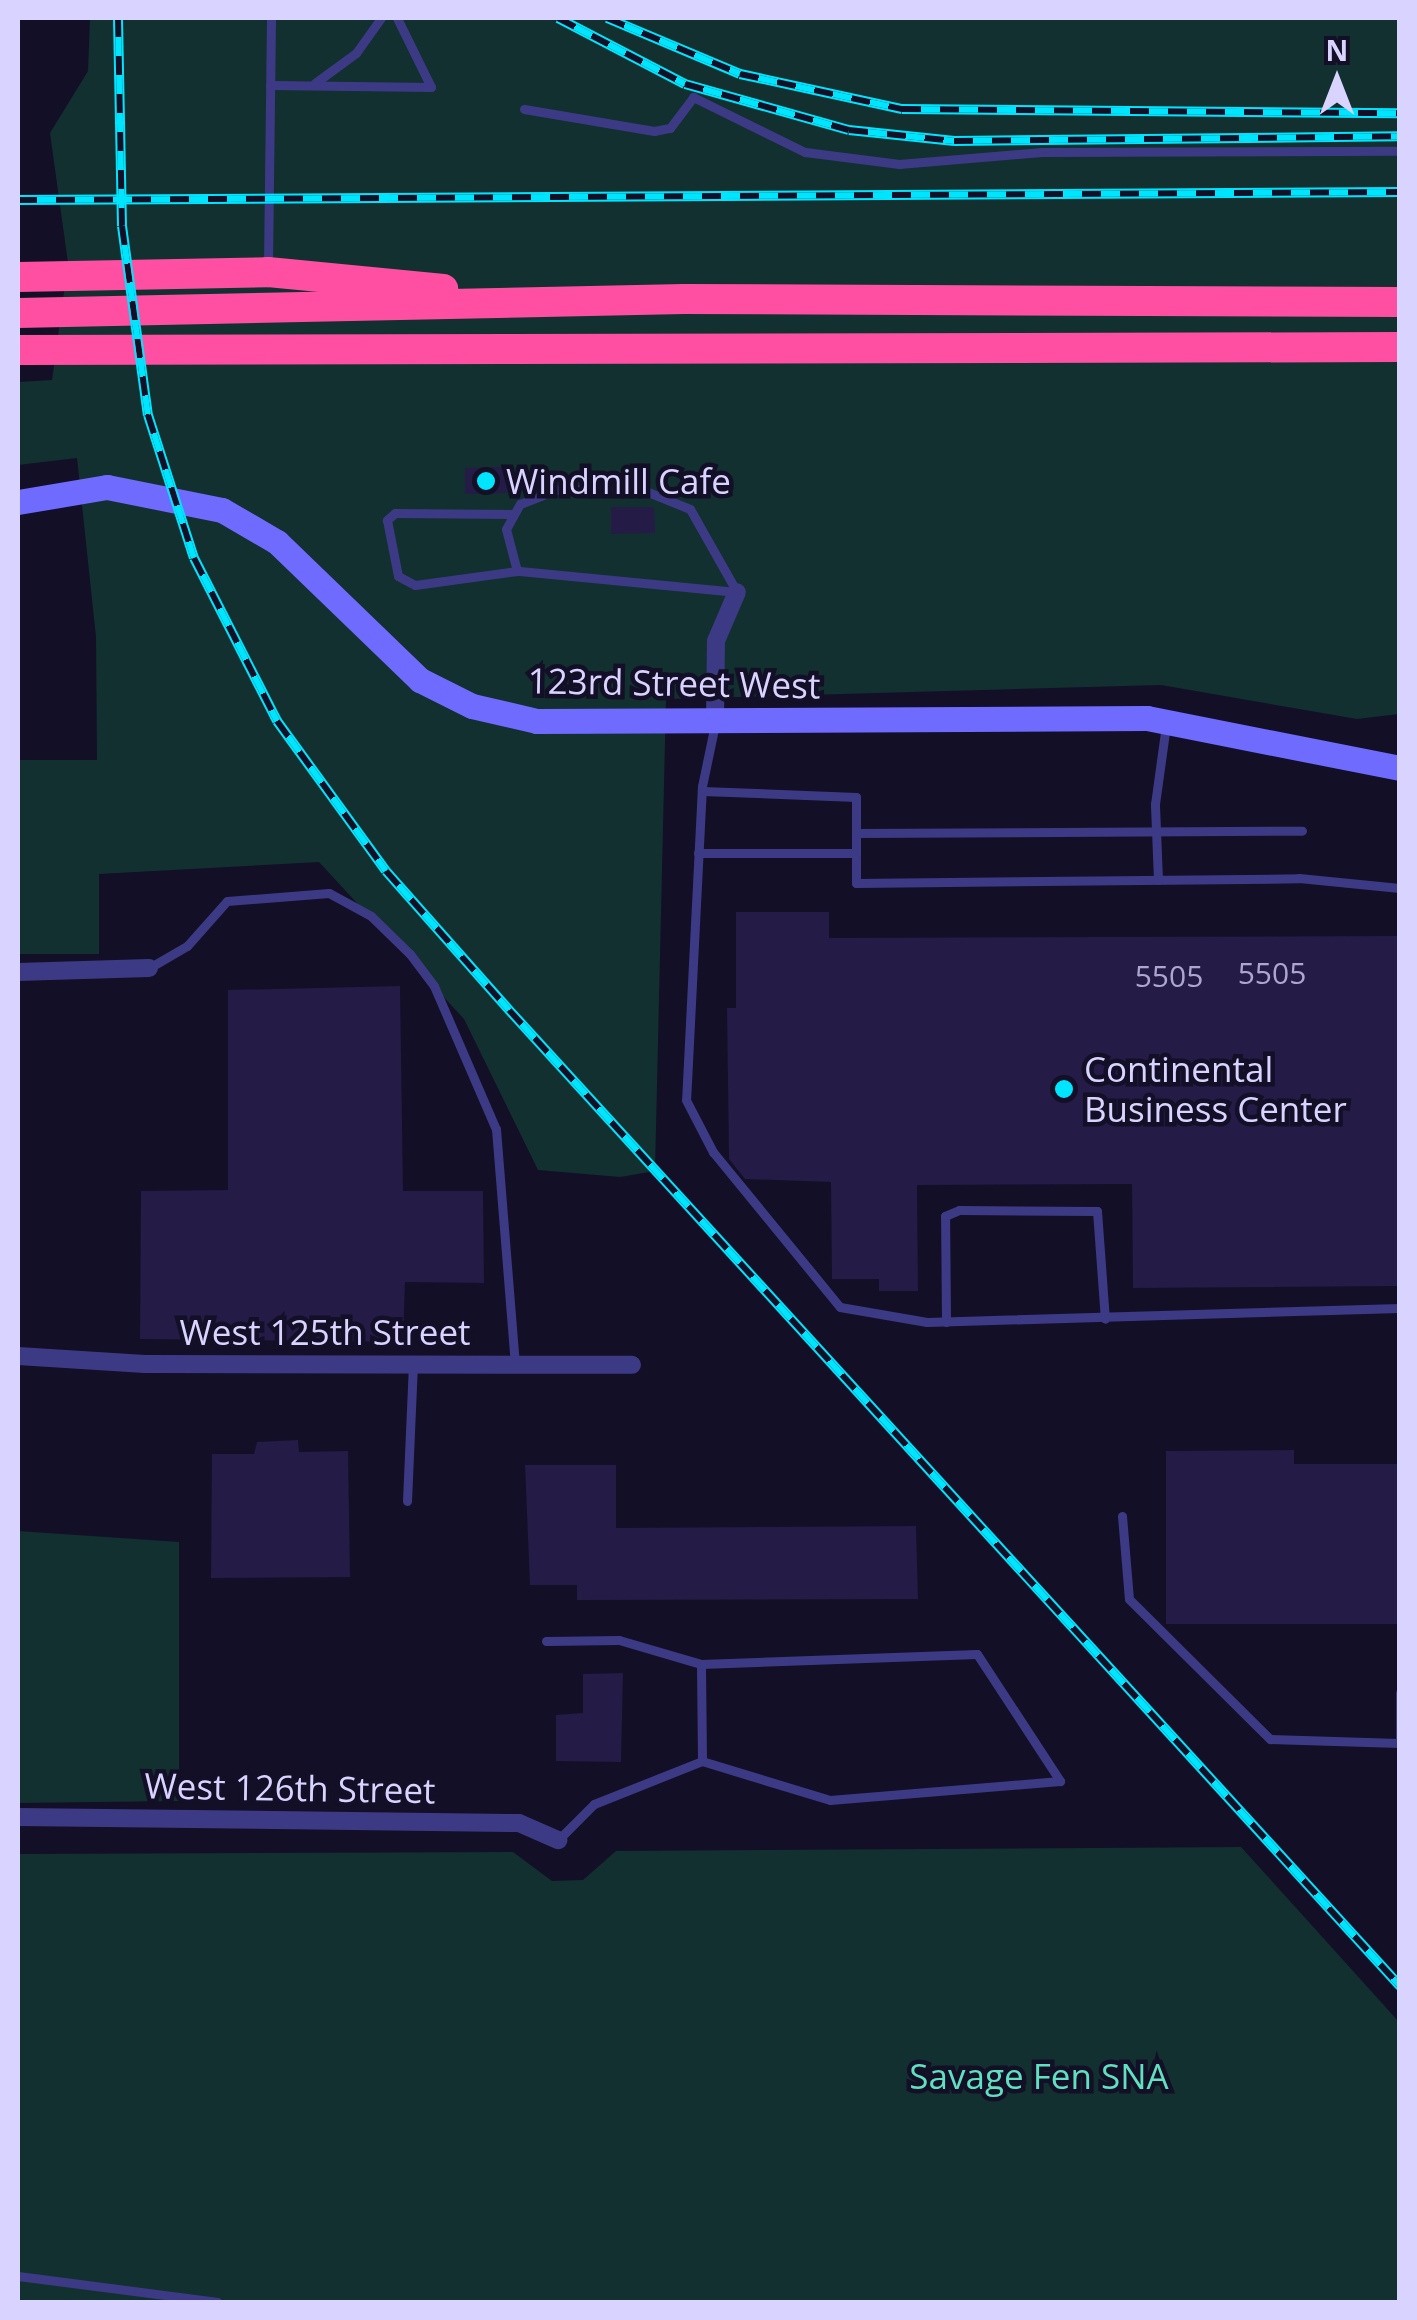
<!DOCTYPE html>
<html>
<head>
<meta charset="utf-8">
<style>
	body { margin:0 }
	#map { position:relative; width:1417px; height:2320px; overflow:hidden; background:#130f26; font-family:"Open Sans",sans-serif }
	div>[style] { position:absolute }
	.green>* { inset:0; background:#12302f }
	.building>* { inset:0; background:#241b47 }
	.lane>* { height:9px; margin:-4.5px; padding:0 4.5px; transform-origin:4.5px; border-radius:4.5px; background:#3d3a85 }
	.street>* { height:18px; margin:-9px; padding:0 9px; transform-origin:9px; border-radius:9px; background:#3d3a85 }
	.secondary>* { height:25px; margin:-12.5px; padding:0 12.5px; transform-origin:12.5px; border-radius:12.5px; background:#6f6bff }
	.highway>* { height:30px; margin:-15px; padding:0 15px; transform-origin:15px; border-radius:15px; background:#ff4fa3 }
	.rail>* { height:10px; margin-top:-5px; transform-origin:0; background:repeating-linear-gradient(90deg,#130f26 0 19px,#00e5ff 0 38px); box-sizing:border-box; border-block:2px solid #00e5ff }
	.dots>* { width:28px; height:28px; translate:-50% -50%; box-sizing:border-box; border:5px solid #130f26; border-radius:50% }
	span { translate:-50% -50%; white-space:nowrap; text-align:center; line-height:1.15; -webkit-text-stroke:9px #130f26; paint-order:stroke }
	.number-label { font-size:30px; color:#aca6d1 }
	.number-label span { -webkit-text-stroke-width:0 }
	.poi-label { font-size:35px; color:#d9d4ff }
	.left { translate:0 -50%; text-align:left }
	.street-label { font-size:35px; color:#d9d4ff }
	.park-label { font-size:35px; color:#5fe0c0 }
	.frame { position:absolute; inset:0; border:20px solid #d9d4ff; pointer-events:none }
	.north { position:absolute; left:1287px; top:30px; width:100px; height:100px; -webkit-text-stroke:8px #130f26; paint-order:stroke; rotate:0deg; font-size:28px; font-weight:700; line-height:40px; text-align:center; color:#d9d4ff }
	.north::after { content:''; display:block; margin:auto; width:35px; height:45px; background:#d9d4ff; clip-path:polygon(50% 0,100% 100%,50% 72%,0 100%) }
</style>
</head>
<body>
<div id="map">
	<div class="green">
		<i style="clip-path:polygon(90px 18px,1399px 18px,1399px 714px,1357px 719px,1161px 685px,666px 699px,655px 1171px,620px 1177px,538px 1170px,464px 1019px,319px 862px,99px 874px,99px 954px,18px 954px,18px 760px,97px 760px,96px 637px,77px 458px,18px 465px,18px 382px,52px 380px,68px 263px,50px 133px,88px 71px)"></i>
		<i style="clip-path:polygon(18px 1531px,179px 1542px,179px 1801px,18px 1803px)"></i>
		<i style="clip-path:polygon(1241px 1847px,1399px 2022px,1399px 2302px,18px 2302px,18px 1854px,513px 1852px,552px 1881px,583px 1880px,616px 1851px)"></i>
	</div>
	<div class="building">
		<i style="clip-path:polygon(507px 467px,507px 493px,465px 494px,465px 468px)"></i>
		<i style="clip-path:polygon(611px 507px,654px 507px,655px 533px,611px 534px)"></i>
		<i style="clip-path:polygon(736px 912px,829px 912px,829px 938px,1400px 936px,1400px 1286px,1133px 1288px,1132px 1184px,917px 1185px,918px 1291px,879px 1291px,879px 1279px,832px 1279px,831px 1182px,745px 1179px,729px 1159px,727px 1008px,736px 1008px)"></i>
		<i style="clip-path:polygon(400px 986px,403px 1191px,483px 1191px,484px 1283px,405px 1282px,403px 1342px,140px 1339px,141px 1191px,228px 1190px,228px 990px)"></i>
		<i style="clip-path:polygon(298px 1440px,299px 1452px,348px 1451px,350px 1577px,211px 1578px,212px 1454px,254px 1454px,257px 1442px)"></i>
		<i style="clip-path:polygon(1294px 1450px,1294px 1464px,1400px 1464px,1400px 1624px,1166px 1624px,1166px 1451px)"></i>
		<i style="clip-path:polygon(525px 1465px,616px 1465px,616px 1528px,916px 1526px,918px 1599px,577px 1600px,577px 1585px,530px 1585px)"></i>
		<i style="clip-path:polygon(623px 1673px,621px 1762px,556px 1761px,556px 1715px,583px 1713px,583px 1674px)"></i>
	</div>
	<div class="lane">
		<i style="left:315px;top:83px;width:51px;rotate:-36.2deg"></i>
		<i style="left:356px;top:53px;width:43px;rotate:-54.5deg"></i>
		<i style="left:270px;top:85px;width:161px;rotate:0.7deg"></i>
		<i style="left:431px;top:87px;width:77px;rotate:-116.2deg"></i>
		<i style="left:524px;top:109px;width:132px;rotate:9.6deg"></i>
		<i style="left:654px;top:131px;width:16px;rotate:-11deg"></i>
		<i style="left:670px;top:128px;width:39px;rotate:-53deg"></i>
		<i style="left:693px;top:97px;width:125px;rotate:26.2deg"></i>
		<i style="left:805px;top:152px;width:95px;rotate:7.3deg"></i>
		<i style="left:899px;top:164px;width:143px;rotate:-4.8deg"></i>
		<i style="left:1041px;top:152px;width:359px;rotate:-0.2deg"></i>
		<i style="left:268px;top:265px;width:247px;rotate:-89.3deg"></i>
		<i style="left:638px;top:488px;width:56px;rotate:22deg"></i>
		<i style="left:690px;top:509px;width:95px;rotate:60.5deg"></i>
		<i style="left:737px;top:592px;width:221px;rotate:-174.5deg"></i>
		<i style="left:517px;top:571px;width:43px;rotate:-104.7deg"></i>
		<i style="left:506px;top:529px;width:29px;rotate:-61deg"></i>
		<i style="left:520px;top:504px;width:40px;rotate:-21deg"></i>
		<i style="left:557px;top:490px;width:81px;rotate:-1.4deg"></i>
		<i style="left:514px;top:514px;width:119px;rotate:-179.5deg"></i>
		<i style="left:395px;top:513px;width:11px;rotate:139deg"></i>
		<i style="left:387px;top:520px;width:57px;rotate:78.9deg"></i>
		<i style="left:398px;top:576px;width:19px;rotate:28deg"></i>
		<i style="left:415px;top:585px;width:103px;rotate:-7.8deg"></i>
		<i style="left:715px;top:724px;width:63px;rotate:101.8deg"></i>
		<i style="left:702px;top:786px;width:314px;rotate:92.9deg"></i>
		<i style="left:686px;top:1100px;width:59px;rotate:62.6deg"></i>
		<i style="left:713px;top:1152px;width:200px;rotate:50.7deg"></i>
		<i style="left:840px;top:1307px;width:88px;rotate:9.8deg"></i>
		<i style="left:927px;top:1322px;width:473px;rotate:-1.7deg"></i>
		<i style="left:702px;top:791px;width:154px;rotate:2.2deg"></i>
		<i style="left:856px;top:797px;width:86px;rotate:90deg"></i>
		<i style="left:856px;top:883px;width:443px;rotate:-0.6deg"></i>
		<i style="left:1299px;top:878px;width:101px;rotate:5.7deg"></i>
		<i style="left:856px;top:833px;width:446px;rotate:-0.3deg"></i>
		<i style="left:698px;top:853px;width:158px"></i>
		<i style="left:1158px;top:880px;width:76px;rotate:-92.3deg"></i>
		<i style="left:1155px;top:804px;width:80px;rotate:-82.1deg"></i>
		<i style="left:149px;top:968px;width:44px;rotate:-30.1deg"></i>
		<i style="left:187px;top:946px;width:60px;rotate:-48.4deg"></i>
		<i style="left:227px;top:901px;width:102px;rotate:-4.5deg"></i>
		<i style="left:329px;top:893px;width:48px;rotate:28.7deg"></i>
		<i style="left:371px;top:916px;width:54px;rotate:44.3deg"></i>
		<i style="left:410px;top:954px;width:40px;rotate:53deg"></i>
		<i style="left:434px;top:986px;width:156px;rotate:66.6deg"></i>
		<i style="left:496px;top:1129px;width:237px;rotate:85.4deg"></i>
		<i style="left:946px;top:1322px;width:106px;rotate:-90.5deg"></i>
		<i style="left:945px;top:1216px;width:15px;rotate:-23deg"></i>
		<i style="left:959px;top:1210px;width:138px;rotate:0.4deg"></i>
		<i style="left:1097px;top:1211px;width:108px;rotate:85.8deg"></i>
		<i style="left:407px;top:1501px;width:136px;rotate:-87.5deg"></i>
		<i style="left:1122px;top:1516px;width:83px;rotate:85.2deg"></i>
		<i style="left:1129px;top:1599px;width:199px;rotate:44.8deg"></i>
		<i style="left:1270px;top:1739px;width:129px;rotate:1.8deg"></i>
		<i style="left:546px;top:1641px;width:73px;rotate:-0.8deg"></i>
		<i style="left:619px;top:1640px;width:85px;rotate:16.3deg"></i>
		<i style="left:1400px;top:1693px;width:50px;rotate:90deg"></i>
		<i style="left:558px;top:1840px;width:51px;rotate:-45deg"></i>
		<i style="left:594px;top:1804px;width:116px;rotate:-21.7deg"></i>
		<i style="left:702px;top:1761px;width:97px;rotate:-90.6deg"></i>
		<i style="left:701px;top:1664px;width:276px;rotate:-2.1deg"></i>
		<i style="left:977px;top:1654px;width:152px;rotate:56.8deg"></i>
		<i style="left:1060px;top:1781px;width:231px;rotate:175.3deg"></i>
		<i style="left:830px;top:1800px;width:134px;rotate:-163.1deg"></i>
		<i style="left:18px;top:2276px;width:201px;rotate:7.4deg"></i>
	</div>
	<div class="street">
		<i style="left:715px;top:721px;width:80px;rotate:-89.3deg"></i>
		<i style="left:716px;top:641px;width:53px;rotate:-66.8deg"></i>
		<i style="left:18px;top:972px;width:131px;rotate:-1.7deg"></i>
		<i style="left:18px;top:1356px;width:127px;rotate:3.6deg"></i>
		<i style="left:145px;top:1364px;width:487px;rotate:0.1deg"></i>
		<i style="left:18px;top:1817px;width:501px;rotate:0.69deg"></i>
		<i style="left:519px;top:1823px;width:43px;rotate:23.6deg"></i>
	</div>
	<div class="secondary">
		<i style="left:18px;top:502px;width:90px;rotate:-9.6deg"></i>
		<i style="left:107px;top:487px;width:117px;rotate:11.3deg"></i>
		<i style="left:222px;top:510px;width:64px;rotate:30.2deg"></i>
		<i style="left:277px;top:542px;width:199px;rotate:44deg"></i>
		<i style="left:420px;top:680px;width:58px;rotate:26.6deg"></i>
		<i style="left:472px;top:706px;width:67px;rotate:13deg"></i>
		<i style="left:537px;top:721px;width:610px;rotate:-0.28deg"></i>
		<i style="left:1147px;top:718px;width:258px;rotate:11.2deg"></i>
	</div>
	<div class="highway">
		<i style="left:18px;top:277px;width:250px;rotate:-1.1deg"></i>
		<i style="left:268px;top:272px;width:176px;rotate:5.5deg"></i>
		<i style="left:18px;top:313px;width:666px;rotate:-1.2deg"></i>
		<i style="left:684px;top:299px;width:716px;rotate:0.24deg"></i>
		<i style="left:18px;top:350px;width:1382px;rotate:-0.12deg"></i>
	</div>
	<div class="rail">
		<i style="left:118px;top:18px;width:208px;rotate:88.9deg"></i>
		<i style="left:122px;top:226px;width:191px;rotate:82.2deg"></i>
		<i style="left:148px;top:415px;width:150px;rotate:72.2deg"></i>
		<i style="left:194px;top:558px;width:183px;rotate:63deg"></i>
		<i style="left:277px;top:721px;width:185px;rotate:54deg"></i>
		<i style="left:386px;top:871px;width:186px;rotate:48.5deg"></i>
		<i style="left:509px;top:1010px;width:1322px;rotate:47.61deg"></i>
		<i style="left:558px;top:18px;width:143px;rotate:27.5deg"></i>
		<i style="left:685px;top:84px;width:170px;rotate:15.7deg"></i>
		<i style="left:849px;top:130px;width:106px;rotate:6deg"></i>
		<i style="left:954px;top:141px;width:446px;rotate:-0.6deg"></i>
		<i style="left:607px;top:18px;width:144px;rotate:22.8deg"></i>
		<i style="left:740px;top:74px;width:166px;rotate:12.2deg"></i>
		<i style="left:902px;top:109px;width:498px;rotate:0.5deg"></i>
		<i style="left:18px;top:200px;width:1382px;rotate:-0.33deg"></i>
	</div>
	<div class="dots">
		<i style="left:486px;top:481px;background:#00e5ff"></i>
		<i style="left:1064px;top:1089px;background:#00e5ff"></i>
	</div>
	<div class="number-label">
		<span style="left:1272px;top:973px">5505</span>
		<span style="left:1169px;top:976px">5505</span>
	</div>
	<div class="poi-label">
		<span class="left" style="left:506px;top:481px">Windmill Cafe</span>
		<span class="left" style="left:1084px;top:1089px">Continental<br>Business Center</span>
	</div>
	<div class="street-label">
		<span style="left:674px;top:683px;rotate:1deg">123rd Street West</span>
		<span style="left:325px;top:1332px">West 125th Street</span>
		<span style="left:290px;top:1788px;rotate:1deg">West 126th Street</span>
	</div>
	<div class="park-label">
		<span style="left:1039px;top:2076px">Savage Fen SNA</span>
	</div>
	<div class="frame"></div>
	<div class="north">N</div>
</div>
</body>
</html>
